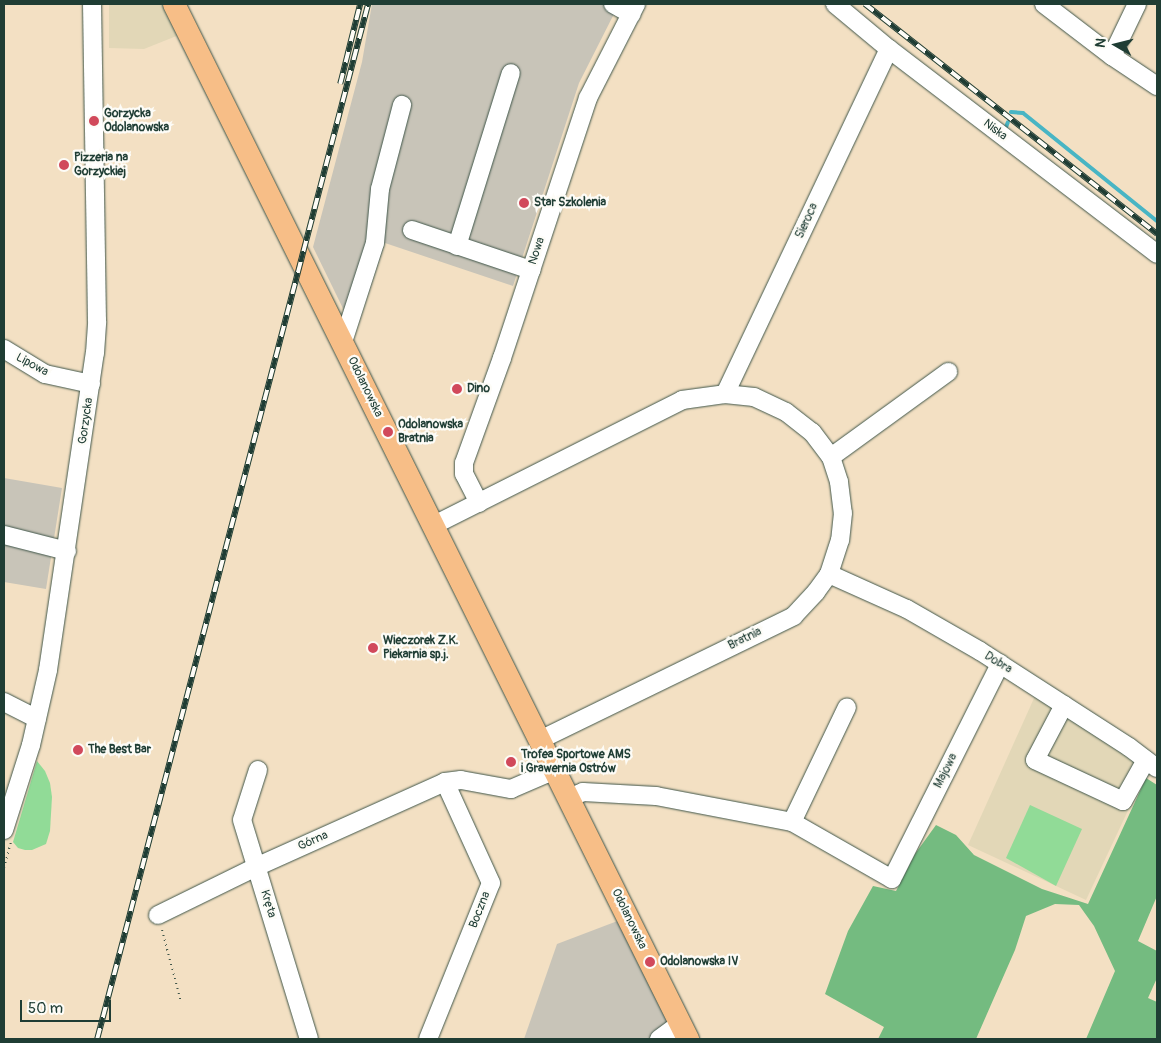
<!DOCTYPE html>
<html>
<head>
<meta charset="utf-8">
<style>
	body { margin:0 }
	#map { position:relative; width:1161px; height:1043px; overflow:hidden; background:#f3e0c3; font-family:Pangolin,sans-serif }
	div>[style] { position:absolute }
	.built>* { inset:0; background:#e2d7b7 }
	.industrial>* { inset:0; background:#c8c4b8 }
	.green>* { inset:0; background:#91db97 }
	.forest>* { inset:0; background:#74bb80 }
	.stream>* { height:4px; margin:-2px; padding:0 2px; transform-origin:2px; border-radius:2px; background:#48b5c4 }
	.path>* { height:2px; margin-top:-1px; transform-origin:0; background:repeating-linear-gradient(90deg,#3f5549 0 1px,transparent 0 5px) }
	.roads { filter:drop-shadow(0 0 1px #3f5549) drop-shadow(0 0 1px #3f5549) }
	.minor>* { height:18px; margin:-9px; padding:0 9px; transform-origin:9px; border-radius:9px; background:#fff }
	.major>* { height:22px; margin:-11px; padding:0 11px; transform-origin:11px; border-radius:11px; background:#f7be87 }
	.rail>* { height:5.5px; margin-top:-2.75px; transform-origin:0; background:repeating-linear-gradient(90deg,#fdfcf7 0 11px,#1f3d34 0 22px); box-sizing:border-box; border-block:1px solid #1f3d34 }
	.dots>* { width:14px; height:14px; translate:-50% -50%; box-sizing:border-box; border:2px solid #fdfcf7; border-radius:50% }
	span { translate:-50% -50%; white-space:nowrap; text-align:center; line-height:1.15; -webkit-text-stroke:4.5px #fdfcf7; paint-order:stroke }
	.poi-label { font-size:12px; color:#1f3d34; font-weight:700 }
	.left { translate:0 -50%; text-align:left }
	.street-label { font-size:12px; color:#1f3d34 }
	.frame { position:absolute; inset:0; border:5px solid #1f3d34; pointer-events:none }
	.north { position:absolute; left:1091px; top:20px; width:50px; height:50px; -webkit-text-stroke:4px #fdfcf7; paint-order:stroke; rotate:278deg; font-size:14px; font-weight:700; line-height:20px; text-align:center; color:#1f3d34 }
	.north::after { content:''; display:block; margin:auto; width:18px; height:22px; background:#1f3d34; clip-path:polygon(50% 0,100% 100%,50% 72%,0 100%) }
	.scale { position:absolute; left:20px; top:1000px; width:91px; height:22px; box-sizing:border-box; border:2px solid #1f3d34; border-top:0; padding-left:6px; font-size:15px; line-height:18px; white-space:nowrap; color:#1f3d34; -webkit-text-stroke:4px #fdfcf7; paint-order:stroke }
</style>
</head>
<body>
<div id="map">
	<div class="built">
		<i style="clip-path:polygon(109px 4px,163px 4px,179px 35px,144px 49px,109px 48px)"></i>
		<i style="clip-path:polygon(1035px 696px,1147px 770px,1086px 900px,968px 845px)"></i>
	</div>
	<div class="industrial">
		<i style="clip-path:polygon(372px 4px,619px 4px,579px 83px,513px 286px,385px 243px,355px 333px,313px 247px,362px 62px)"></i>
		<i style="clip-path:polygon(4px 478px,62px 488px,46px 589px,4px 582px)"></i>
		<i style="clip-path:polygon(628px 917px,688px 1039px,524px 1039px,557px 944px)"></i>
	</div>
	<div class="green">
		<i style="clip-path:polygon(37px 761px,45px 771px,50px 783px,52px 797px,50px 831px,46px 844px,32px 850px,25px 850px,18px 848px,13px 842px)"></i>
		<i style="clip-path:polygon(1030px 805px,1082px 829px,1056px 886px,1006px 858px)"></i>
	</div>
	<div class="forest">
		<i style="clip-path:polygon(1146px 778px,1157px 785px,1157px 896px,1138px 941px,1157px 951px,1157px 978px,1148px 998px,1157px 1002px,1157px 1039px,1086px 1039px,1115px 971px,1094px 926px,1079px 905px,1055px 904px,1026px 916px,1015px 950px,976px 1039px,878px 1039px,884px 1027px,825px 994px,848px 931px,873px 886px,896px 891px,915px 854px,936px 825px,956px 835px,974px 855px,1042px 889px,1088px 904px)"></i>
	</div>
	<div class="stream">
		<i style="left:1011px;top:112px;width:12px;rotate:5deg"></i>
		<i style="left:1023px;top:113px;width:172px;rotate:38.9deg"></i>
		<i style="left:1006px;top:127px;width:5px;rotate:-68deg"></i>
	</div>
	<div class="path">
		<i style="left:4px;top:868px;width:27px;rotate:-75deg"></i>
		<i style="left:162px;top:930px;width:74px;rotate:75.2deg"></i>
	</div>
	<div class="roads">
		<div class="minor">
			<i style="left:613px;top:4px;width:21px;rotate:29deg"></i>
			<i style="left:835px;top:4px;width:70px;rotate:39.8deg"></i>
			<i style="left:889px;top:49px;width:337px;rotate:37.4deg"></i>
			<i style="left:1044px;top:4px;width:86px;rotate:37.4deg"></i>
			<i style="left:1112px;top:56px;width:54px;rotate:33.7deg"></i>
			<i style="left:1112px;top:56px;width:58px;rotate:-64.3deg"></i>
			<i style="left:412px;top:230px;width:126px;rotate:18.6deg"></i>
			<i style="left:457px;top:246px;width:181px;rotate:-72.7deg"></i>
			<i style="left:343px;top:342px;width:104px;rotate:-72.1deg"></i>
			<i style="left:375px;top:243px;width:54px;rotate:-84.7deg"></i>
			<i style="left:380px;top:189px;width:87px;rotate:-75.3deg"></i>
			<i style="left:4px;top:349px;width:48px;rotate:31.4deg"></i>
			<i style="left:45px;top:374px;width:47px;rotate:12.3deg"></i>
			<i style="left:725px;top:394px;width:382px;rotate:-64.6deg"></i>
			<i style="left:831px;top:457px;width:145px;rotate:-36deg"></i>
			<i style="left:479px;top:503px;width:33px;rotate:-117deg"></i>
			<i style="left:464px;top:474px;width:11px;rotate:-90deg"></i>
			<i style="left:464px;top:463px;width:112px;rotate:-70.1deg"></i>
			<i style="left:502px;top:358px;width:274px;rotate:-71.7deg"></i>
			<i style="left:588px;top:98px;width:106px;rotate:-62.9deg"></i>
			<i style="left:434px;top:525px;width:278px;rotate:-26.7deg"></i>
			<i style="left:682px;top:400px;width:43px;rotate:-7.9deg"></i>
			<i style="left:725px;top:394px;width:29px;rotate:6deg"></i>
			<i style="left:754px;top:397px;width:35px;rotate:25deg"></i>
			<i style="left:786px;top:412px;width:33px;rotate:38deg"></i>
			<i style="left:812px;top:432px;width:31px;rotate:53deg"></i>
			<i style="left:831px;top:457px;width:26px;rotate:72deg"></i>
			<i style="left:839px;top:482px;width:31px;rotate:83deg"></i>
			<i style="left:843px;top:513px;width:27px;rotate:96deg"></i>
			<i style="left:840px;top:540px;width:36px;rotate:108deg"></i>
			<i style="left:829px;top:574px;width:22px;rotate:126deg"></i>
			<i style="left:816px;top:592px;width:33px;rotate:133deg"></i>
			<i style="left:794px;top:616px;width:283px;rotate:154deg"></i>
			<i style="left:4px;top:535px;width:65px;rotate:14.3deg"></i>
			<i style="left:829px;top:574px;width:85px;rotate:24.2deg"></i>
			<i style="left:907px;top:609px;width:84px;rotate:29.9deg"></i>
			<i style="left:980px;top:651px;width:177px;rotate:32.8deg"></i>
			<i style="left:1129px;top:747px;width:35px;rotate:37deg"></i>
			<i style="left:4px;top:702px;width:37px;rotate:27deg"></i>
			<i style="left:1064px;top:705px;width:62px;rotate:117.8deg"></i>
			<i style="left:1035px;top:760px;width:97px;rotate:25deg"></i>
			<i style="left:1123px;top:801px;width:47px;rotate:-60.7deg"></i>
			<i style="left:258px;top:770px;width:52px;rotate:107.7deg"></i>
			<i style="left:242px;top:820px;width:229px;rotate:73deg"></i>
			<i style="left:569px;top:798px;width:15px;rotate:-23deg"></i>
			<i style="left:583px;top:792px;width:73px;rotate:3.1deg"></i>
			<i style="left:656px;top:796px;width:138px;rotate:10.8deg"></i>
			<i style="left:792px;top:822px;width:115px;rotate:29.7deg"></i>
			<i style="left:892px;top:879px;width:241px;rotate:-63.3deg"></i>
			<i style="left:792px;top:822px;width:127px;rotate:-64.4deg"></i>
			<i style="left:4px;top:830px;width:89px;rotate:-72.4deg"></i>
			<i style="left:31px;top:745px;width:77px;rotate:-77.2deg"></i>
			<i style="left:48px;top:670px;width:320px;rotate:-81.6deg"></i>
			<i style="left:95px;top:353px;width:32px;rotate:-86deg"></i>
			<i style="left:97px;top:321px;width:317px;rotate:-90.9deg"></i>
			<i style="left:158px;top:915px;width:109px;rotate:-26.1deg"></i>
			<i style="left:256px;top:867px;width:207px;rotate:-24.2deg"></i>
			<i style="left:445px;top:782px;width:16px;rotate:-7deg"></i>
			<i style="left:461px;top:780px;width:51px;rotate:10.2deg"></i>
			<i style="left:511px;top:789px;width:48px;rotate:-23.4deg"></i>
			<i style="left:428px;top:1039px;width:168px;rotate:-68deg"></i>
			<i style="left:491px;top:883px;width:111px;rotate:-114.5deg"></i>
			<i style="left:659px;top:1039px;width:27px;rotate:-36deg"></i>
		</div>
		<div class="major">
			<i style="left:174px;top:4px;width:1156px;rotate:63.59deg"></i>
		</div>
	</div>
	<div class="rail">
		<i style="left:865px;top:4px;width:372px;rotate:38.2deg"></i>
		<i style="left:340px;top:84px;width:82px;rotate:-76deg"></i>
		<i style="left:97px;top:1039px;width:1070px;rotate:-75.33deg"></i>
	</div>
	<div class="dots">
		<i style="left:94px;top:121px;background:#d1495b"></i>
		<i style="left:64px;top:165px;background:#d1495b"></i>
		<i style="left:524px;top:203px;background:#d1495b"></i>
		<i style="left:457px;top:389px;background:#d1495b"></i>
		<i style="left:388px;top:432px;background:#d1495b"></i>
		<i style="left:373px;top:648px;background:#d1495b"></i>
		<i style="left:78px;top:750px;background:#d1495b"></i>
		<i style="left:511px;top:762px;background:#d1495b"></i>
		<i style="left:650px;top:962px;background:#d1495b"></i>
	</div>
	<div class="poi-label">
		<span class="left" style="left:104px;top:121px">Gorzycka<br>Odolanowska</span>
		<span class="left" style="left:74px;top:165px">Pizzeria na<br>Gorzyckiej</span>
		<span class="left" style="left:534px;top:203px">Star Szkolenia</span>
		<span class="left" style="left:467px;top:389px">Dino</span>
		<span class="left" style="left:398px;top:432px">Odolanowska<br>Bratnia</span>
		<span class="left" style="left:383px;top:648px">Wieczorek Z.K.<br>Piekarnia sp.j.</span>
		<span class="left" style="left:88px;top:750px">The Best Bar</span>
		<span class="left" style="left:521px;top:762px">Trofea Sportowe AMS<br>i Grawernia Ostrów</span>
		<span class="left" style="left:660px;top:962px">Odolanowska IV</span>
	</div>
	<div class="street-label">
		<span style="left:995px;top:130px;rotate:37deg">Niska</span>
		<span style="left:807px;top:221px;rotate:-65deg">Sieroca</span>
		<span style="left:537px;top:251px;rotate:-72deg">Nowa</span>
		<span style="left:32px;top:365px;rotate:28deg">Lipowa</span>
		<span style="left:365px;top:387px;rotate:64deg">Odolanowska</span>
		<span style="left:86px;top:421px;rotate:-82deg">Gorzycka</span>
		<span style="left:745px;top:639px;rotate:-26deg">Bratnia</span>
		<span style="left:998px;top:663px;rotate:32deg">Dobra</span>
		<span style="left:946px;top:771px;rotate:-63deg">Majowa</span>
		<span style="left:313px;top:841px;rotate:-24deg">Górna</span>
		<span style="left:268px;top:904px;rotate:73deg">Kręta</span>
		<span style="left:480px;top:910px;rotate:-69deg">Boczna</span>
		<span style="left:629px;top:919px;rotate:64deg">Odolanowska</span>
	</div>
	<div class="frame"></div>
	<div class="north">N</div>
	<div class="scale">50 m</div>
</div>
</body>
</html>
